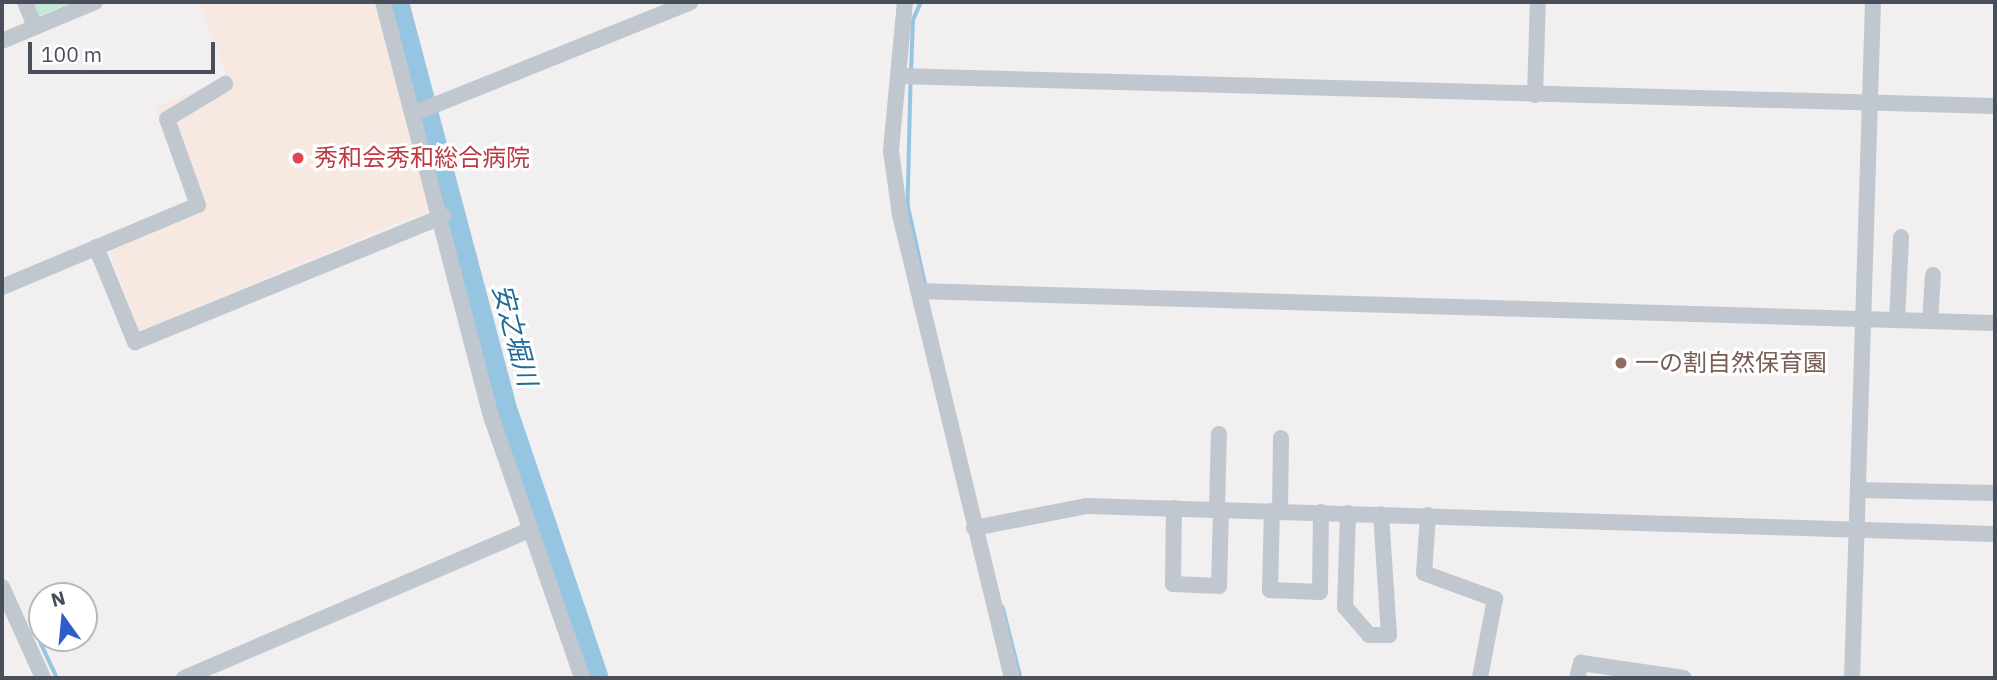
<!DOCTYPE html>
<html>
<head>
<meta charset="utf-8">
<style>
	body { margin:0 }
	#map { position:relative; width:1997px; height:680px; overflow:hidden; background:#f1efef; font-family:"IBM Plex Sans","Noto Sans JP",sans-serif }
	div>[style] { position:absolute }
	.medical>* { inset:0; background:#f8e8e2 }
	.green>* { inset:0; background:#c3e9d8 }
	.stream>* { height:3.5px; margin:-1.75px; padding:0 1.75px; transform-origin:1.75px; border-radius:1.75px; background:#95c5e1 }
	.river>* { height:23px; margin:-11.5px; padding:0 11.5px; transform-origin:11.5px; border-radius:11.5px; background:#95c5e1 }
	.minor>* { height:16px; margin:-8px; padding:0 8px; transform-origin:8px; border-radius:8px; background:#c1c7cf }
	.dots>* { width:19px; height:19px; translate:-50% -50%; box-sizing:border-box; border:4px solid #fff; border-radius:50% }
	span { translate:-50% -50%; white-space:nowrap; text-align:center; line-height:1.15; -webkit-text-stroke:6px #fff; paint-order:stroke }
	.health-label { font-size:24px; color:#be3a42 }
	.left { translate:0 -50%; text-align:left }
	.education-label { font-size:24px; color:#785e54 }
	.water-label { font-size:26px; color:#1e6b98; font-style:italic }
	.frame { position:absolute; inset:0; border:4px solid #494f5a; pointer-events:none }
	.north { position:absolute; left:28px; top:582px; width:70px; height:70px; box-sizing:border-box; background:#fff; border:2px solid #b6b9bd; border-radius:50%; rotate:345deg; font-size:19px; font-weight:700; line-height:28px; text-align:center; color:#494f5a }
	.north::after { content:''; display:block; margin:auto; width:24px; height:32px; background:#305bca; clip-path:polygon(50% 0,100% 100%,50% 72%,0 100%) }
	.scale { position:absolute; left:28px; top:42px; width:187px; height:32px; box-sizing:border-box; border:4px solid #494f5a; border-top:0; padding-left:9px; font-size:21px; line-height:24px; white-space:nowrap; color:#494f5a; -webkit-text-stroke:5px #fff; paint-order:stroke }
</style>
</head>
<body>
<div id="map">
	<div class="medical">
		<i style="clip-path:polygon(198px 2px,377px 2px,434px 208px,139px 331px,109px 250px,199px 214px,155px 108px,227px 77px)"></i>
	</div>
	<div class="green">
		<i style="clip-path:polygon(34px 2px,33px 2px,73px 2px,39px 16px)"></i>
	</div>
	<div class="stream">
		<i style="left:911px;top:72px;width:52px;rotate:-87.8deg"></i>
		<i style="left:913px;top:20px;width:20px;rotate:-66deg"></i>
		<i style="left:911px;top:83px;width:122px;rotate:91.4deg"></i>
		<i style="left:908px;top:205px;width:84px;rotate:77.6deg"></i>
		<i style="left:1003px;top:607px;width:73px;rotate:75.8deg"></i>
		<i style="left:41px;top:643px;width:38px;rotate:65deg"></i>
	</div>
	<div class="river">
		<i style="left:397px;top:2px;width:426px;rotate:75.1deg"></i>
		<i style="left:507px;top:414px;width:279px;rotate:71.2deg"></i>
	</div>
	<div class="minor">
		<i style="left:25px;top:2px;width:27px;rotate:68deg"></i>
		<i style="left:383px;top:2px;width:431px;rotate:75.4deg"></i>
		<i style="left:492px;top:419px;width:274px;rotate:70.8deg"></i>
		<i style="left:905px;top:2px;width:150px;rotate:95.4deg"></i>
		<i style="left:891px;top:151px;width:65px;rotate:82deg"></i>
		<i style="left:900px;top:215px;width:476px;rotate:76.4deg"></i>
		<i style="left:2px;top:41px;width:101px;rotate:-22.8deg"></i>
		<i style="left:898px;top:76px;width:1097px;rotate:1.57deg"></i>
		<i style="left:1535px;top:95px;width:93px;rotate:-88.2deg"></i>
		<i style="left:415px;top:113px;width:297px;rotate:-21.9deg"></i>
		<i style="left:96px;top:247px;width:103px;rotate:67.7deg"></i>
		<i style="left:135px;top:342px;width:333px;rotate:-22.2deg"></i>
		<i style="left:2px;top:287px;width:212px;rotate:-22.7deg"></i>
		<i style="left:198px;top:205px;width:91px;rotate:-109.8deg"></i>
		<i style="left:167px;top:119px;width:68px;rotate:-31.1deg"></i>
		<i style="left:918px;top:291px;width:1077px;rotate:1.7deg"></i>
		<i style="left:1897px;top:320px;width:83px;rotate:-87.2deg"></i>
		<i style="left:1930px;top:321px;width:46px;rotate:-86.3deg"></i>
		<i style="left:1858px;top:490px;width:137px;rotate:1.3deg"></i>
		<i style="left:1174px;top:508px;width:76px;rotate:90.8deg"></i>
		<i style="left:1173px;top:584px;width:46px;rotate:2.5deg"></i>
		<i style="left:1219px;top:586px;width:77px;rotate:-88.5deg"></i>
		<i style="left:1217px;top:509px;width:75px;rotate:-88.5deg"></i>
		<i style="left:1272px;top:511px;width:79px;rotate:91.5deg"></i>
		<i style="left:1270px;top:590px;width:50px;rotate:2.3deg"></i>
		<i style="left:1320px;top:592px;width:80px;rotate:-89.3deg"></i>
		<i style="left:1280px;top:511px;width:73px;rotate:-89.2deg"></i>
		<i style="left:1348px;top:513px;width:94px;rotate:91.8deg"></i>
		<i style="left:1345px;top:607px;width:37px;rotate:49deg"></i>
		<i style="left:1369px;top:635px;width:20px"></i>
		<i style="left:1389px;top:635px;width:121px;rotate:-93.8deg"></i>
		<i style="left:1428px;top:515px;width:58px;rotate:93.9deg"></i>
		<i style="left:1424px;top:573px;width:76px;rotate:20.1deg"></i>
		<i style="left:1495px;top:599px;width:80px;rotate:100.8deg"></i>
		<i style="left:974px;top:528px;width:114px;rotate:-11.1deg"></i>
		<i style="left:1086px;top:506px;width:909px;rotate:1.76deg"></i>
		<i style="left:2px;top:587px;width:100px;rotate:65.7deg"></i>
		<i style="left:184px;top:678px;width:376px;rotate:-23.2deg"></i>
		<i style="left:1577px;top:678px;width:16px;rotate:-75deg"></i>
		<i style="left:1581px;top:663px;width:104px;rotate:8.3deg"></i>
		<i style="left:1852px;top:678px;width:676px;rotate:-88.22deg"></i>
	</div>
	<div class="dots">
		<i style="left:298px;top:158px;background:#e0444e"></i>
		<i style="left:1621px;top:363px;background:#8d6e63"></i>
	</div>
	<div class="health-label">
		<span class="left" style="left:314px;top:158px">秀和会秀和総合病院</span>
	</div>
	<div class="education-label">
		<span class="left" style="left:1635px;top:363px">一の割自然保育園</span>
	</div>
	<div class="water-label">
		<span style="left:515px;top:335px;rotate:75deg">安之堀川</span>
	</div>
	<div class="frame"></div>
	<div class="north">N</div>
	<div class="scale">100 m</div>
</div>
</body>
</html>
